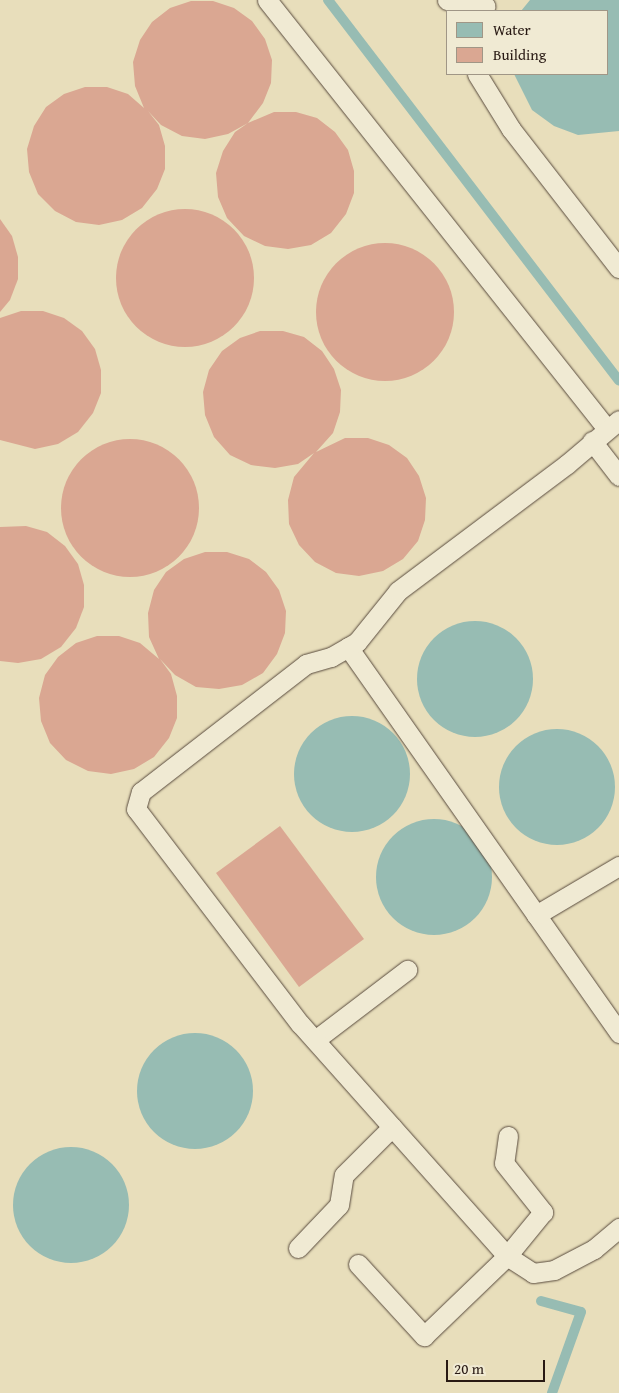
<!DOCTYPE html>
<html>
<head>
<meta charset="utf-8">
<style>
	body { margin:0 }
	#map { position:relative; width:619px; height:1393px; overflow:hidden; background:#e8debb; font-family:"Gentium Book Plus",serif }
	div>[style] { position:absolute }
	.water>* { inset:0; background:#97bcb3 }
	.round { border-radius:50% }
	.stream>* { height:10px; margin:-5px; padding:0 5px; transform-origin:5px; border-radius:5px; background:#97bcb3 }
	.building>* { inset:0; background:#daa792 }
	.roads { filter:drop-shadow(0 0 1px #584a3d) drop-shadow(0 0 1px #584a3d) }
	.lane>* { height:19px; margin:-9.5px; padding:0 9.5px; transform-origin:9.5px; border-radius:9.5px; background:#f0ead3 }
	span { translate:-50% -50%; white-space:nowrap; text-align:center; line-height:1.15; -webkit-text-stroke:4px #f0ead3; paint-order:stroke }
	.legend { position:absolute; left:446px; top:10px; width:162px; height:65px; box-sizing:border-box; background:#f0ead3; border:1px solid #a09686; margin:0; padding:6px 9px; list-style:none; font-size:15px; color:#281913 }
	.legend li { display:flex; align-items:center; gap:10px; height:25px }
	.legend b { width:25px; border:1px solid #a09686 }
	.scale { position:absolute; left:446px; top:1360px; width:99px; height:22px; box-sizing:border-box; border:2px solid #281913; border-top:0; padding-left:6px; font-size:15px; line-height:18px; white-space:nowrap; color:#281913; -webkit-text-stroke:4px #f0ead3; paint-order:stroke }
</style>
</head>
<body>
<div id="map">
	<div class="water">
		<i style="clip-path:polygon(530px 0,619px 0,619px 131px,578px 135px,554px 126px,532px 110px,514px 74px,608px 74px,608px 11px,521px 11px)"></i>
		<i class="round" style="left:417px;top:621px;width:116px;height:116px"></i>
		<i class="round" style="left:294px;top:716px;width:116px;height:116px"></i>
		<i class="round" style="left:499px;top:729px;width:116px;height:116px"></i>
		<i class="round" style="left:376px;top:819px;width:116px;height:116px"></i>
		<i class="round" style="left:137px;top:1033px;width:116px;height:116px"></i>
		<i class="round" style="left:13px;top:1147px;width:116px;height:116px"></i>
	</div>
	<div class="stream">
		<i style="left:328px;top:0;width:479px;rotate:52.6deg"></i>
		<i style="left:541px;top:1301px;width:41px;rotate:15.4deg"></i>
		<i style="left:581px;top:1312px;width:86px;rotate:109.7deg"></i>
	</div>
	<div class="building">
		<i style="clip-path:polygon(191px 1px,213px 1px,234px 8px,252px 21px,265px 39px,272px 60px,271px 83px,263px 103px,248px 123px,274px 112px,296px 112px,317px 118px,335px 132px,348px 150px,354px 171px,354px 193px,346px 214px,331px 233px,311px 245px,288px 249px,265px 246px,244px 236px,227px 218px,218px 197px,216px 173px,223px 151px,235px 132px,248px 123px,228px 134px,205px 139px,182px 136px,161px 125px,148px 111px,159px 125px,165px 146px,165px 169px,157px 189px,142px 208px,122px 220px,99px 225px,76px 222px,55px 211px,38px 194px,29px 172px,27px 149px,34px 126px,46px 107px,64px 94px,85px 87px,107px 87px,128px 94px,144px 108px,135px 86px,133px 62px,140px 40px,152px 22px,170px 8px)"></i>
		<i class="round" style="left:116px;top:209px;width:138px;height:138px"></i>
		<i style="clip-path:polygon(0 219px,12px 236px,18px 257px,18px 279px,10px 300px,0 312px)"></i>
		<i class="round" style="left:316px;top:243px;width:138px;height:138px"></i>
		<i style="clip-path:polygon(21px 311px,43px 311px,64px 318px,82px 331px,95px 349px,101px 370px,101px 393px,93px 413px,78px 432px,58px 444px,35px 449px,0 440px,0 318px)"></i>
		<i style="clip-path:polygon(260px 331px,283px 331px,304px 337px,322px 351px,334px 369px,341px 390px,340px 412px,333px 433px,316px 452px,345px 438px,368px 438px,389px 445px,407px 458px,419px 476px,426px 498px,425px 520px,418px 541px,403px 559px,383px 571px,359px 576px,336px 573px,315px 562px,299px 545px,289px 524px,288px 500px,294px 477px,314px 453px,298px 464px,275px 468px,251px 465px,230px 455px,214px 437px,205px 415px,203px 392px,209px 370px,222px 351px,240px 338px)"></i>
		<i class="round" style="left:61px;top:439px;width:138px;height:138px"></i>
		<i style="clip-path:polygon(26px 526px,47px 532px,65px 546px,78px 564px,84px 585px,84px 607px,76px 628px,61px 647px,41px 659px,18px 663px,0 661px,0 527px)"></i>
		<i style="clip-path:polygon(205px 552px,227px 552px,249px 559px,266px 572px,279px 590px,286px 611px,285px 633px,277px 654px,263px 673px,242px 685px,219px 689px,196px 687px,175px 675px,160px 659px,171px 674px,177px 696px,177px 718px,169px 738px,154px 757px,134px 769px,111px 774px,88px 771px,66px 760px,50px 743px,41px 721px,39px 698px,45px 675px,58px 657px,76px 643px,97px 636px,119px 636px,140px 643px,159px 659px,149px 637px,148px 613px,154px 590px,166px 572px,184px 559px)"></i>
		<i style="clip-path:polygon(280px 826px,364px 939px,299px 987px,216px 873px)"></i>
	</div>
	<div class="roads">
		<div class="lane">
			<i style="left:267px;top:0;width:547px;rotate:51.6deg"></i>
			<i style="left:447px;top:0;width:39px;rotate:9deg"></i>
			<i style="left:477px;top:74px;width:65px;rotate:58.3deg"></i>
			<i style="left:511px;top:129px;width:176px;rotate:52.2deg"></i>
			<i style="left:592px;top:441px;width:44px;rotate:52.4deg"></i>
			<i style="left:348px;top:647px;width:472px;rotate:54.9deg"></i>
			<i style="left:536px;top:915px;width:96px;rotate:-30.6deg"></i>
			<i style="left:315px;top:1040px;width:116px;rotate:-37.3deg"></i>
			<i style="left:508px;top:1136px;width:27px;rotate:98deg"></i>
			<i style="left:504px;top:1163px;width:63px;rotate:51.5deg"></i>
			<i style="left:543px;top:1212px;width:57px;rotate:129.3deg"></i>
			<i style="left:507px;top:1256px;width:311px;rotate:-131.7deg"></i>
			<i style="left:300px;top:1024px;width:270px;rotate:-127.3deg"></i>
			<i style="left:136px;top:809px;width:18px;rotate:-74deg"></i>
			<i style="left:141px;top:792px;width:209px;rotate:-37.8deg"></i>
			<i style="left:306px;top:664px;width:26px;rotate:-16deg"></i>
			<i style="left:331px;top:657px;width:30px;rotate:-30deg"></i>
			<i style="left:357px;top:642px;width:65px;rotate:-51.2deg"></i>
			<i style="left:398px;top:591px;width:211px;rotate:-36.9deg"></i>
			<i style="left:567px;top:464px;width:68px;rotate:-40.2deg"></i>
			<i style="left:298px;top:1248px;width:59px;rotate:-46.4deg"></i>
			<i style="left:339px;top:1205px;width:30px;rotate:-81deg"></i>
			<i style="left:344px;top:1175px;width:68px;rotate:-45deg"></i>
			<i style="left:358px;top:1264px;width:98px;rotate:47.5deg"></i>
			<i style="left:424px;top:1336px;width:115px;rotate:-43.9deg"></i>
			<i style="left:507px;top:1256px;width:31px;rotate:33deg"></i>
			<i style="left:533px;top:1273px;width:21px;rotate:-8deg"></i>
			<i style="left:554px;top:1270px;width:45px;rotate:-27.7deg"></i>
			<i style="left:594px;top:1249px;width:33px;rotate:-40deg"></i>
		</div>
	</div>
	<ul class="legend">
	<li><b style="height:14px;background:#97bcb3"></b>Water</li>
	<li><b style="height:14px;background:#daa792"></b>Building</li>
	</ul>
	<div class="scale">20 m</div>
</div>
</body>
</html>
